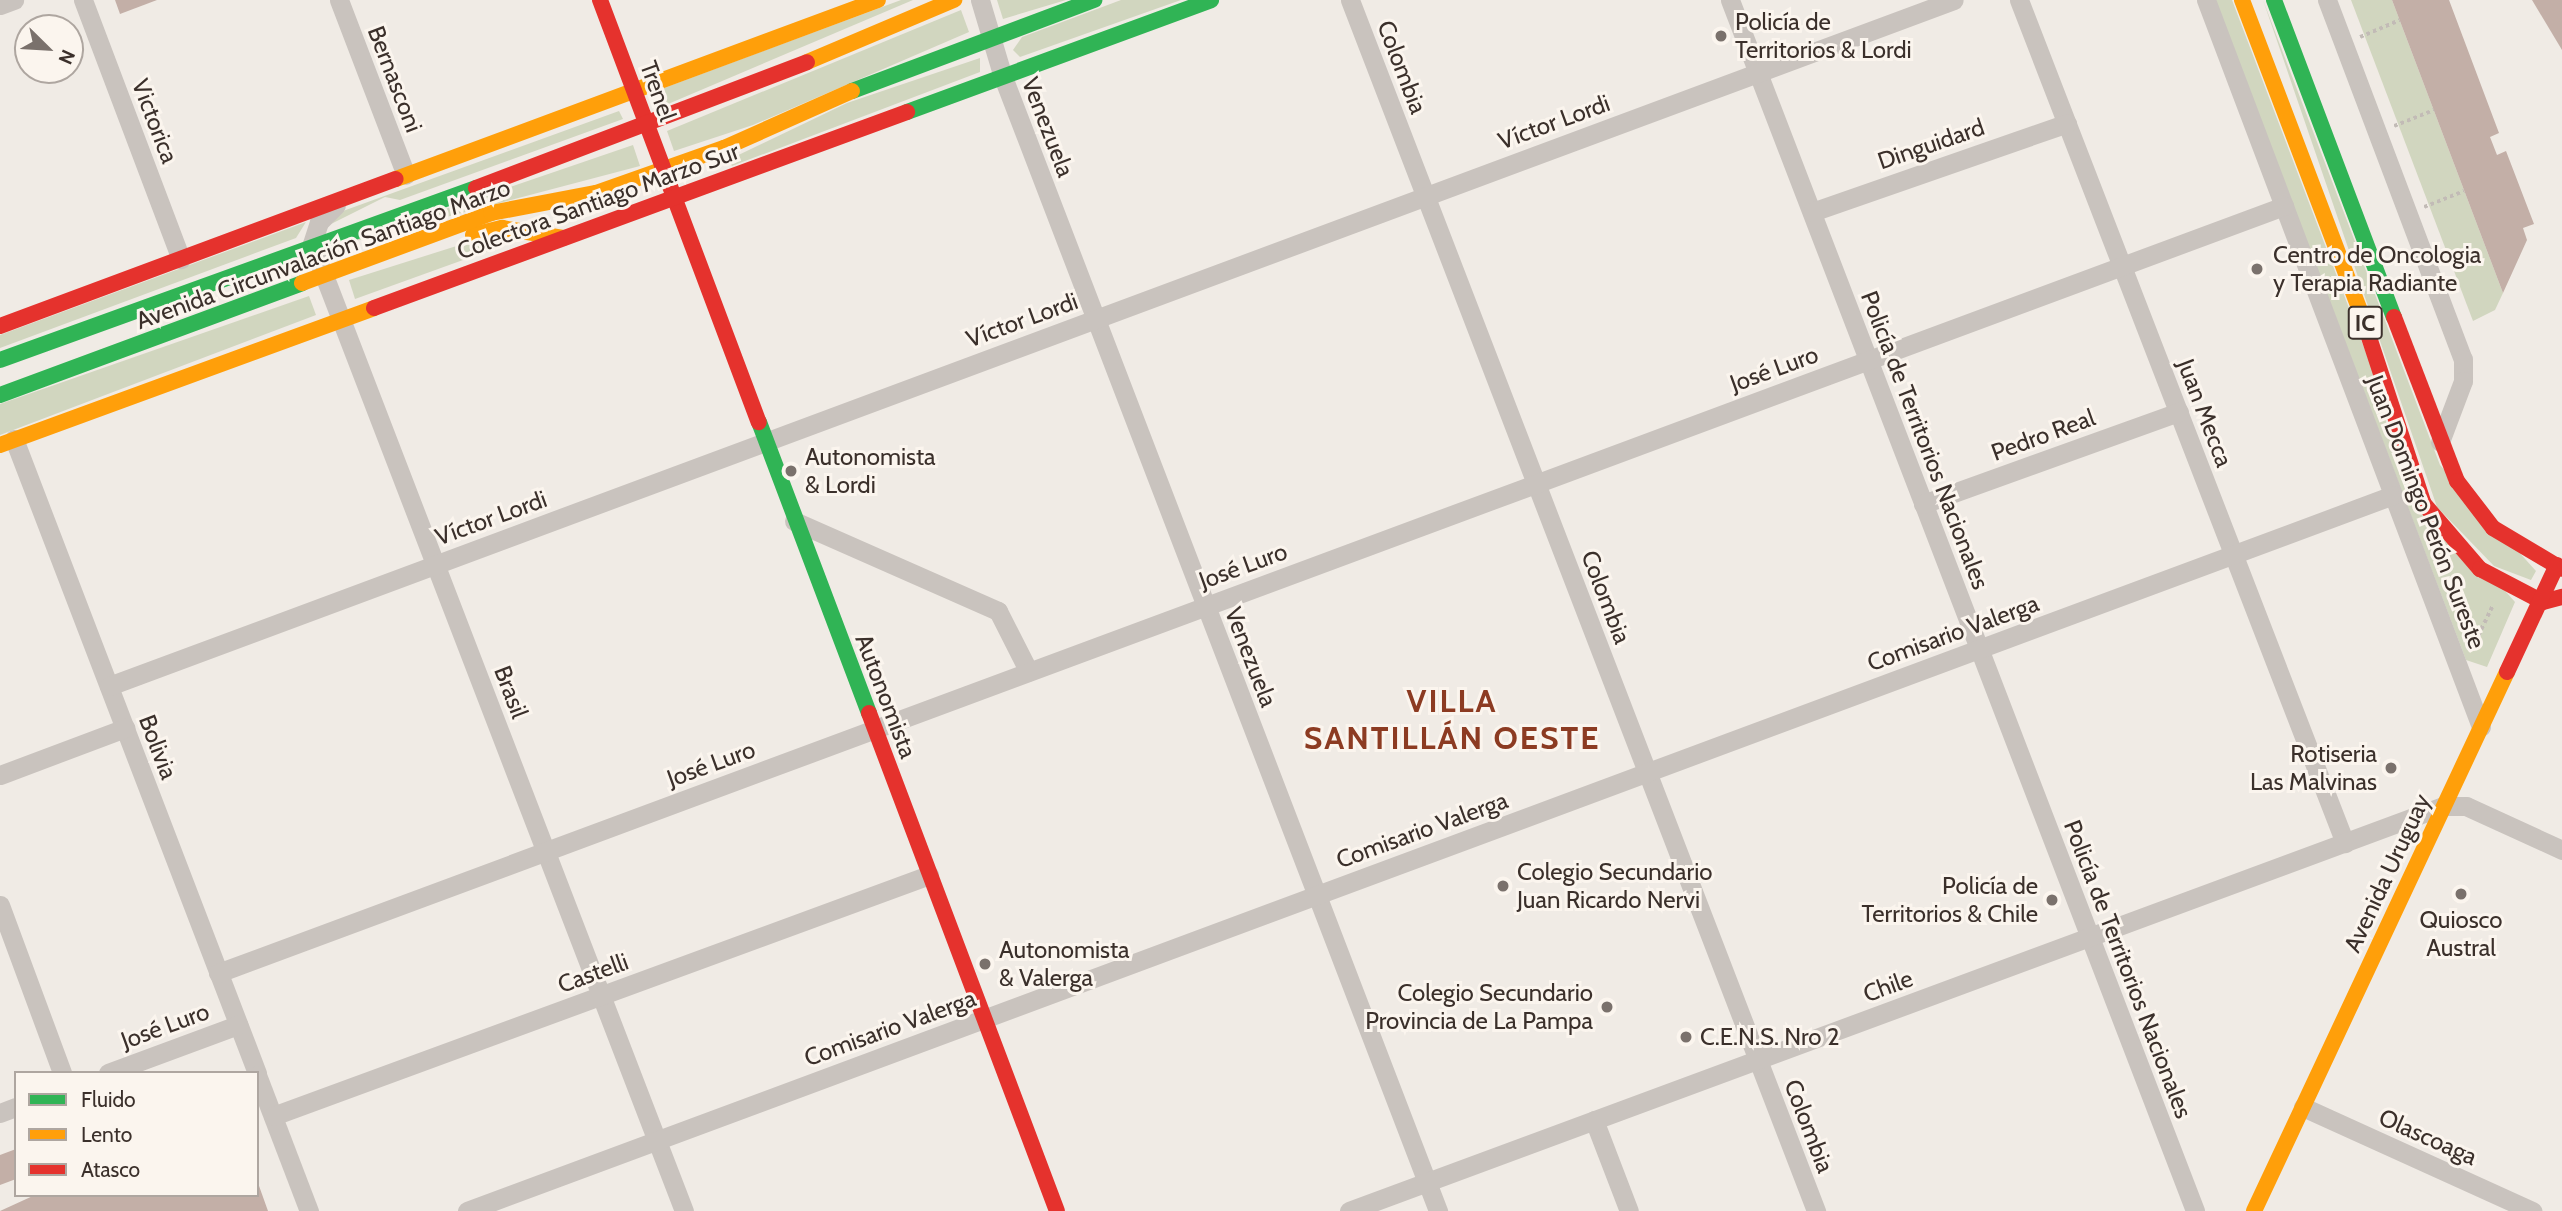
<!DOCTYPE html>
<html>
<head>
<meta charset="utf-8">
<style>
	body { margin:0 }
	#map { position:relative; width:2562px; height:1211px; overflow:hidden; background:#f0ebe5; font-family:Cabin,sans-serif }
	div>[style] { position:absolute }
	.green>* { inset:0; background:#d1d6bf }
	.building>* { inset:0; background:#c3afa7 }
	.path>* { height:3.5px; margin-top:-1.75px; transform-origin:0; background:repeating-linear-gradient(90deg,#c2bbb6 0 3.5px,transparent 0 7px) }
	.street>* { height:19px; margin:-9.5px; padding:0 9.5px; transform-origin:9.5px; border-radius:9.5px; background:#c9c3be }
	.fast>* { height:16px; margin:-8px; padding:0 8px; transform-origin:8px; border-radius:8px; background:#30b455 }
	.slow>* { height:16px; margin:-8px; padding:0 8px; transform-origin:8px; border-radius:8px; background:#ff9f0a }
	.jam>* { height:16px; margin:-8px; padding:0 8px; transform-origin:8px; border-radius:8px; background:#e5322d }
	.dots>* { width:19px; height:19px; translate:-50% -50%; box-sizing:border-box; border:4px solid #fbf5ee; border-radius:50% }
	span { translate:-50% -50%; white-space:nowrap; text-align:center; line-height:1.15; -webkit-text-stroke:6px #fbf5ee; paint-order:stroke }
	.shield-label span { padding:2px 5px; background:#fbf5ee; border:2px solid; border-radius:5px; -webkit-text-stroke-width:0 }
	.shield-label { font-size:23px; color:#3b302b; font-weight:700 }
	.poi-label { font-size:24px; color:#3b302b }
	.left { translate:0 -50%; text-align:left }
	.right { translate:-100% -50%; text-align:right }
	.street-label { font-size:24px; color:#3b302b }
	.district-label { font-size:32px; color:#8c3b22; font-weight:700; letter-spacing:2px }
	.legend { position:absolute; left:14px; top:1071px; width:245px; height:126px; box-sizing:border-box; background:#fbf5ee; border:2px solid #aea6a0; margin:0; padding:9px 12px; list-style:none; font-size:21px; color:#3b302b }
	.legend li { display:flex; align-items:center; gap:14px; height:35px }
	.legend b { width:35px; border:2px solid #aea6a0 }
	.north { position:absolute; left:14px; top:14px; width:70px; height:70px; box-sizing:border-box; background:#fbf5ee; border:2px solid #aea6a0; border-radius:50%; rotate:114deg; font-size:19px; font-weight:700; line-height:28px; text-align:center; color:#3b302b }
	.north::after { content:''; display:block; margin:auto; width:24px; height:32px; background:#7a716c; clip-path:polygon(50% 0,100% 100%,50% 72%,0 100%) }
</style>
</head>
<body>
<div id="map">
	<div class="green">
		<i style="clip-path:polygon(901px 0,913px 0,661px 107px,657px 102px,664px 88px)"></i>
		<i style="clip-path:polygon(997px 0,1066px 0,1003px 19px)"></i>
		<i style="clip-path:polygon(1121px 0,1181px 0,1020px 57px,1013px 50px,1022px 37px)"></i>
		<i style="clip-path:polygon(2215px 0,2232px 0,2371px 366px,2400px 473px,2515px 602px,2487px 667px,2466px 660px)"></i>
		<i style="clip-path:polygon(2263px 0,2440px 465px,2536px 571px,2531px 580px,2494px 566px,2437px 507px)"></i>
		<i style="clip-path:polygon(2351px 0,2392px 0,2503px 293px,2495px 310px,2473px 321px)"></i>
		<i style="clip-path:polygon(961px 10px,969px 32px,753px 125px,674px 151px,667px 131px)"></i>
		<i style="clip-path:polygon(980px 58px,980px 72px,732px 166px,728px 160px,847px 103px)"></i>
		<i style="clip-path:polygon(619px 111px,623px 119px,400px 200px,385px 197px,331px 224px,343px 211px)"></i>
		<i style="clip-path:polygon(633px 145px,640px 166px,340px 245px)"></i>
		<i style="clip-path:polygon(306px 222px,296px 238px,0 348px,0 335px)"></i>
		<i style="clip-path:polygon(485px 237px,524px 238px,355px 299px,349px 280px)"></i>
		<i style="clip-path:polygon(309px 296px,316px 315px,0 435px,0 404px)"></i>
	</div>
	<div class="building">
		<i style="clip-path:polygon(115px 0,157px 0,120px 14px)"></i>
		<i style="clip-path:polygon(2392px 0,2449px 0,2499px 133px,2490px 137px,2497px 155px,2506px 151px,2534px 224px,2523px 228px,2527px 240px,2503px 293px)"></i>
		<i style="clip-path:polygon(2532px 0,2562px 0,2562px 50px)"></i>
		<i style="clip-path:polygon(16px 1149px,16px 1179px,0 1185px,0 1155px)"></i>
		<i style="clip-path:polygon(258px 1183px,268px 1211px,0 1211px,35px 1195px,257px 1195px)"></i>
	</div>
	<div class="path">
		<i style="left:2360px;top:37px;width:43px;rotate:-23deg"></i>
		<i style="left:2394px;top:126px;width:43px;rotate:-21.8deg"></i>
		<i style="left:2424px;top:207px;width:43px;rotate:-21.8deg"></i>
		<i style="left:2472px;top:648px;width:48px;rotate:-64deg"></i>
	</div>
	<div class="street">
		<i style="left:83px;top:0;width:277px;rotate:69.3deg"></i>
		<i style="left:339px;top:0;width:187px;rotate:69.1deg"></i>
		<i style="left:980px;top:0;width:80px;rotate:73.4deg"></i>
		<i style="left:1003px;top:77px;width:1215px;rotate:69.01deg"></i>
		<i style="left:1350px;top:0;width:1298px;rotate:68.95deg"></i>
		<i style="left:1730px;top:0;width:1297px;rotate:68.99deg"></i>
		<i style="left:2019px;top:0;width:904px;rotate:68.86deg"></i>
		<i style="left:2206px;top:0;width:777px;rotate:69.28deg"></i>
		<i style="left:2327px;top:0;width:384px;rotate:69.3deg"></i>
		<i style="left:2463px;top:359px;width:22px;rotate:90deg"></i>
		<i style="left:2463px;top:381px;width:65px;rotate:110.7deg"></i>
		<i style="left:0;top:5px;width:15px;rotate:-20deg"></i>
		<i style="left:336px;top:205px;width:24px;rotate:135deg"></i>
		<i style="left:319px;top:222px;width:23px;rotate:108deg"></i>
		<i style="left:312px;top:244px;width:1036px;rotate:68.96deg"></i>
		<i style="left:1812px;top:212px;width:270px;rotate:-19.2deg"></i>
		<i style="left:14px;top:439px;width:679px;rotate:69.03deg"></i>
		<i style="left:1923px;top:504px;width:272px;rotate:-19.8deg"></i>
		<i style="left:794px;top:521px;width:223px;rotate:23.8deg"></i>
		<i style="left:998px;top:611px;width:68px;rotate:63.1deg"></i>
		<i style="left:109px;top:686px;width:1968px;rotate:-20.4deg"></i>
		<i style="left:0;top:775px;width:134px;rotate:-20.6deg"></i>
		<i style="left:0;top:905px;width:179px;rotate:69.7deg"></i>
		<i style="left:218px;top:973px;width:2204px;rotate:-20.37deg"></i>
		<i style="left:108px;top:1073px;width:139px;rotate:-20.3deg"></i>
		<i style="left:257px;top:1075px;width:146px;rotate:69.1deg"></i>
		<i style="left:2303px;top:1107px;width:252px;rotate:24.4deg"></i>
		<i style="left:0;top:1113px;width:17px;rotate:-21deg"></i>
		<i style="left:273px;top:1116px;width:699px;rotate:-20.17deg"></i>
		<i style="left:1594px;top:1120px;width:97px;rotate:69deg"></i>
		<i style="left:467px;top:1211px;width:2055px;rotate:-20.39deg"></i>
		<i style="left:1349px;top:1211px;width:1167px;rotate:-20.31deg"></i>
		<i style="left:2443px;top:806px;width:23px"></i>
		<i style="left:2466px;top:806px;width:106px;rotate:24.6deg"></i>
	</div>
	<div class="fast">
		<i style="left:2274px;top:0;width:339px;rotate:69.3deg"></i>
		<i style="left:852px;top:91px;width:259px;rotate:-20.6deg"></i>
		<i style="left:907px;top:112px;width:324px;rotate:-20.2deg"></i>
		<i style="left:0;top:360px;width:506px;rotate:-19.87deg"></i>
		<i style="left:0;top:395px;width:322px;rotate:-20.3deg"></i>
		<i style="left:759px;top:422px;width:311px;rotate:69.3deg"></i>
	</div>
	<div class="slow">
		<i style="left:2242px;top:0;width:344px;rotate:69.2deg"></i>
		<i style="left:807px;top:62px;width:160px;rotate:-22.9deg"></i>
		<i style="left:396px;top:179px;width:514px;rotate:-20.37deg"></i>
		<i style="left:473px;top:235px;width:30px;rotate:-14deg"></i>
		<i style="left:502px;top:228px;width:62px;rotate:9.3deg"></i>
		<i style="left:302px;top:283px;width:202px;rotate:-20.3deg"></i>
		<i style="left:491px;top:213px;width:107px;rotate:-10.8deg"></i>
		<i style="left:596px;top:193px;width:136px;rotate:-19.4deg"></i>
		<i style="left:724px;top:148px;width:140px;rotate:-24deg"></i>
		<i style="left:0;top:445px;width:398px;rotate:-20.1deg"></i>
		<i style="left:2254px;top:1211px;width:595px;rotate:-64.86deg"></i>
	</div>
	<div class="jam">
		<i style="left:600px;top:0;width:451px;rotate:69.4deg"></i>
		<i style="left:476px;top:188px;width:354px;rotate:-20.8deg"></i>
		<i style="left:374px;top:308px;width:568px;rotate:-20.19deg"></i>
		<i style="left:2394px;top:317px;width:176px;rotate:69deg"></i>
		<i style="left:2457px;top:481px;width:59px;rotate:52.5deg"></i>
		<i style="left:2493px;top:528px;width:80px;rotate:30.7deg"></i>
		<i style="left:2364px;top:322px;width:192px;rotate:71.8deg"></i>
		<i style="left:2424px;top:504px;width:86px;rotate:49.3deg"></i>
		<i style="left:2480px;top:569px;width:71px;rotate:27.6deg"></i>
		<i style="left:2543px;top:602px;width:20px;rotate:-15deg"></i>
		<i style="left:0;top:326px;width:422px;rotate:-20.4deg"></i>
		<i style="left:2507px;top:672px;width:118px;rotate:-65deg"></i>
		<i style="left:869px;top:713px;width:532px;rotate:69.32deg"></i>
	</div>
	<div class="dots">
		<i style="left:1721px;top:36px;background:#7a716c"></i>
		<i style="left:2257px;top:269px;background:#7a716c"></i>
		<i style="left:791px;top:471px;background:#7a716c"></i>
		<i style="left:2391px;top:768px;background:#7a716c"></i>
		<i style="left:1503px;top:886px;background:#7a716c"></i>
		<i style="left:2461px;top:894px;background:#7a716c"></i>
		<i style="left:2052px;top:900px;background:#7a716c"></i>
		<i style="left:985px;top:964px;background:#7a716c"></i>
		<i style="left:1607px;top:1007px;background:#7a716c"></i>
		<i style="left:1686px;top:1037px;background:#7a716c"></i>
	</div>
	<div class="shield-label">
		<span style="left:2365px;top:323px">IC</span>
	</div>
	<div class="poi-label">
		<span class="left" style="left:1735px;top:36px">Policía de<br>Territorios &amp; Lordi</span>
		<span class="left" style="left:2273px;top:269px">Centro de Oncologia<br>y Terapia Radiante</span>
		<span class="left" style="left:805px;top:471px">Autonomista<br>&amp; Lordi</span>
		<span class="right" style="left:2377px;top:768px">Rotiseria<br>Las Malvinas</span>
		<span class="left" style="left:1517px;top:886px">Colegio Secundario<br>Juan Ricardo Nervi</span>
		<span class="right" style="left:2038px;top:900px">Policía de<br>Territorios &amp; Chile</span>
		<span style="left:2461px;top:934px">Quiosco<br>Austral</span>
		<span class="left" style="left:999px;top:964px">Autonomista<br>&amp; Valerga</span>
		<span class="right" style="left:1593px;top:1007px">Colegio Secundario<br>Provincia de La Pampa</span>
		<span class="left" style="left:1700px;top:1037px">C.E.N.S. Nro 2</span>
	</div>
	<div class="street-label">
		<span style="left:1402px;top:67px;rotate:69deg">Colombia</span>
		<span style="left:395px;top:79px;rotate:69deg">Bernasconi</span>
		<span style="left:658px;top:91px;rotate:70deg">Trenel</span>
		<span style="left:155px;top:121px;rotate:69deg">Victorica</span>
		<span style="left:1554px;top:122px;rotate:-20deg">Víctor Lordi</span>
		<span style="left:1048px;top:127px;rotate:69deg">Venezuela</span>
		<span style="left:1931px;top:144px;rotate:-19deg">Dinguidard</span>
		<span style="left:598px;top:201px;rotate:-20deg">Colectora Santiago Marzo Sur</span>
		<span style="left:323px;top:254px;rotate:-20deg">Avenida Circunvalación Santiago Marzo</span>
		<span style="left:1022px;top:320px;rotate:-20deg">Víctor Lordi</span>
		<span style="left:1774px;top:369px;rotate:-20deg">José Luro</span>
		<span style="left:2205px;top:413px;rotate:69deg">Juan Mecca</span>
		<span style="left:2043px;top:435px;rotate:-20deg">Pedro Real</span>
		<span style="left:1925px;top:440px;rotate:69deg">Policía de Territorios Nacionales</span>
		<span style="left:2426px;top:512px;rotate:69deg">Juan Domingo Perón Sureste</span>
		<span style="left:491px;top:518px;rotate:-20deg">Víctor Lordi</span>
		<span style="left:1243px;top:566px;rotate:-20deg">José Luro</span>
		<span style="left:1606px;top:597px;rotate:69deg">Colombia</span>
		<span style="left:1953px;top:633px;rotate:-20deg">Comisario Valerga</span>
		<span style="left:1251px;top:657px;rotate:69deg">Venezuela</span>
		<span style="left:511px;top:692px;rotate:69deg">Brasil</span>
		<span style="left:886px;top:696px;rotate:69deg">Autonomista</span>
		<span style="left:158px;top:747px;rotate:69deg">Bolivia</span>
		<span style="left:711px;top:764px;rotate:-20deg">José Luro</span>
		<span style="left:1422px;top:830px;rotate:-20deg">Comisario Valerga</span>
		<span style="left:2387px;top:873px;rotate:-65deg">Avenida Uruguay</span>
		<span style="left:2128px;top:969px;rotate:69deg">Policía de Territorios Nacionales</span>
		<span style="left:593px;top:973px;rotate:-20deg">Castelli</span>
		<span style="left:1888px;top:986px;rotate:-20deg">Chile</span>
		<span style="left:165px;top:1026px;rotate:-20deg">José Luro</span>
		<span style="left:890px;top:1028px;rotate:-20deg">Comisario Valerga</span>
		<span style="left:1809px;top:1126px;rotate:69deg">Colombia</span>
		<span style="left:2428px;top:1137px;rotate:24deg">Olascoaga</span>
	</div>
	<div class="district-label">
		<span style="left:1452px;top:720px">VILLA<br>SANTILLÁN OESTE</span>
	</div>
	<ul class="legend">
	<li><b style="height:9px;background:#30b455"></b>Fluido</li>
	<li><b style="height:9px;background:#ff9f0a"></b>Lento</li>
	<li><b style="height:9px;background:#e5322d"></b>Atasco</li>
	</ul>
	<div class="north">N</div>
</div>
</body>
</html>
